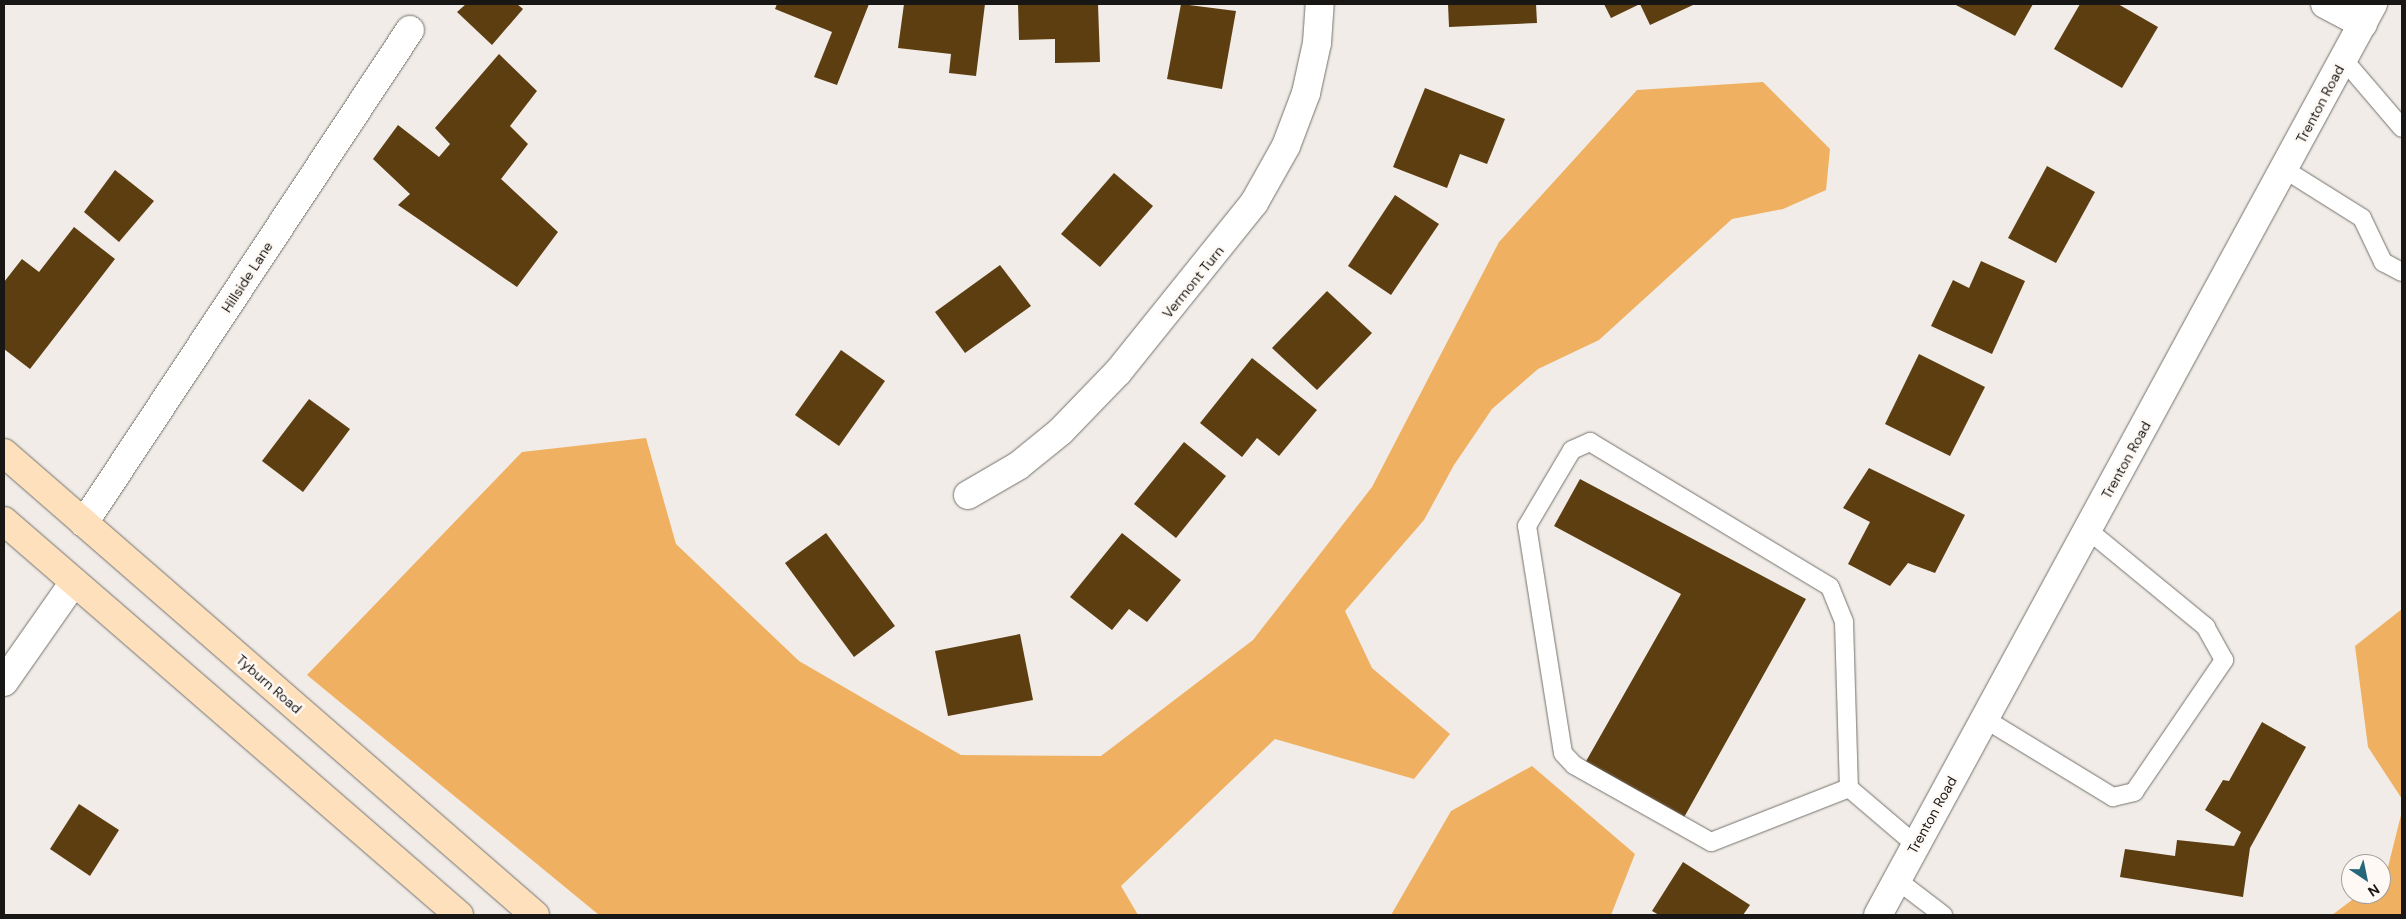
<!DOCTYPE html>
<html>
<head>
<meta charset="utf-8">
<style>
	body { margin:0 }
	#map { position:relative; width:2406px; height:919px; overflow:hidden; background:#f1ece7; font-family:"DM Sans",sans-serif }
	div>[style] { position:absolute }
	.forest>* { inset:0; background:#efb161 }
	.building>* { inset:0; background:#5d3e11 }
	.roads { filter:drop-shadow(0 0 1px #75716c) drop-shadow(0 0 1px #75716c) }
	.service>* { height:18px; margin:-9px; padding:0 9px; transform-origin:9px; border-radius:9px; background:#fff }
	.minor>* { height:28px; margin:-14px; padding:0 14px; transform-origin:14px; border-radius:14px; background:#fff }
	.secondary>* { height:28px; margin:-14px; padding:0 14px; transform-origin:14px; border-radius:14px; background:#fff }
	.primary>* { height:28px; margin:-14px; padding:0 14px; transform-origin:14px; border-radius:14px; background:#fee0bc }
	span { translate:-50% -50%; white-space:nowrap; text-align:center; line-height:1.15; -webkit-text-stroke:5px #fef9f4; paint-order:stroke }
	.street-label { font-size:14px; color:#181715 }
	.frame { position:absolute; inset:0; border:5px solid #181715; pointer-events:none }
	.north { position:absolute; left:2341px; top:854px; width:50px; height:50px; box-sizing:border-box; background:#fef9f4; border:1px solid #a29f9b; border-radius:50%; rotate:146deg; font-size:14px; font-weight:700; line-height:20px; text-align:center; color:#181715 }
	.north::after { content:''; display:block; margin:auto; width:18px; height:22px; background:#26677b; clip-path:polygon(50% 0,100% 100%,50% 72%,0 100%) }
</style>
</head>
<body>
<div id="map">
	<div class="forest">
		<i style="clip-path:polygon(1763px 82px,1830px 149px,1826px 190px,1783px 209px,1732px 219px,1599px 340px,1538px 369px,1492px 409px,1454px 465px,1424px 520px,1345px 611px,1372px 668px,1450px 734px,1414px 779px,1275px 739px,1121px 886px,1138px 915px,599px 915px,307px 675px,522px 452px,646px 438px,676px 544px,799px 661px,961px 755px,1101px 756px,1253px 640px,1372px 487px,1499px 242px,1637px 90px)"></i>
		<i style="clip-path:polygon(2402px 609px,2402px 799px,2368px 747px,2355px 646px)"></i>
		<i style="clip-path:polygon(1532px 766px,1635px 854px,1611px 915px,1391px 915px,1451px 811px)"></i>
		<i style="clip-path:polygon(2402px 811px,2402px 915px,2332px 915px,2360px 894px,2381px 894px,2381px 879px,2386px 875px)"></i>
	</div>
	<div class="building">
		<i style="clip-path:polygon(466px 4px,517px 4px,523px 9px,492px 45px,457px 12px)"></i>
		<i style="clip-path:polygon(777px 4px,869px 4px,837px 85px,814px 77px,832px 32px,775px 9px)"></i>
		<i style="clip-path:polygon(904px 4px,985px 4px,976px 76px,949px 73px,951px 54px,898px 48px)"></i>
		<i style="clip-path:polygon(1018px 4px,1098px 4px,1100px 62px,1055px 63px,1055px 39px,1019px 40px)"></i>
		<i style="clip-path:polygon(1181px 4px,1236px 11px,1222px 89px,1167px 79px)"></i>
		<i style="clip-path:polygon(1448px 4px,1536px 4px,1537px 23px,1449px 27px)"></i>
		<i style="clip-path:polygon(1604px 4px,1693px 4px,1693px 5px,1650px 25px,1640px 4px,1611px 18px)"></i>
		<i style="clip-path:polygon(1954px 4px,2033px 4px,2015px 36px)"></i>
		<i style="clip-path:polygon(2080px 4px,2118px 4px,2158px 27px,2122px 88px,2054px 49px)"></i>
		<i style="clip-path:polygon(499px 54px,537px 91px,510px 126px,528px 144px,501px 179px,558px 232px,517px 287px,398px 205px,410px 194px,373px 159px,398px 125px,439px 157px,450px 144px,435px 128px)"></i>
		<i style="clip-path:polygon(1425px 88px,1505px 119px,1487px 164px,1460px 154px,1447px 188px,1393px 167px)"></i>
		<i style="clip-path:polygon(2047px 166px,2095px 192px,2056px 263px,2008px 238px)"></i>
		<i style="clip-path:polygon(115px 170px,154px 201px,119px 242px,84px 212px)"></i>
		<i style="clip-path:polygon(1114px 173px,1153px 206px,1100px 267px,1061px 234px)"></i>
		<i style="clip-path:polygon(1395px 195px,1439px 224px,1391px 295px,1348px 266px)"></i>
		<i style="clip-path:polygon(74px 227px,115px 259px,30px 369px,4px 349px,4px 282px,22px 259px,39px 272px)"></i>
		<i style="clip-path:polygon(1981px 261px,2025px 281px,1992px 354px,1931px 326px,1953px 280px,1969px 288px)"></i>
		<i style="clip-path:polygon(1000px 265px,1031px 306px,965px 353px,935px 312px)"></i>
		<i style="clip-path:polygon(1327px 291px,1372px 333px,1317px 390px,1272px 348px)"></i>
		<i style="clip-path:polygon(841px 350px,885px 381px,839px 446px,795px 415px)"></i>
		<i style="clip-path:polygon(1919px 354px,1985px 387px,1950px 456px,1885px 424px)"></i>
		<i style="clip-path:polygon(1252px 358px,1317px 410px,1279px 456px,1257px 438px,1242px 457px,1200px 423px)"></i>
		<i style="clip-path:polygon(309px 399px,350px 429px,303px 492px,262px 461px)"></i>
		<i style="clip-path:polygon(1184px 442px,1226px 476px,1176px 538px,1134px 504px)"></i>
		<i style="clip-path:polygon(1869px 468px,1965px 515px,1935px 573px,1908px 563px,1890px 586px,1848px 564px,1870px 522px,1843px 508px)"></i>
		<i style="clip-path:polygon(1580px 479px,1806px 599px,1682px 821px,1585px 763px,1681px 594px,1554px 526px)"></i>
		<i style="clip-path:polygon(826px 533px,895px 626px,854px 657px,785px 563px)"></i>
		<i style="clip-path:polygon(1122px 533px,1181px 580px,1147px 622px,1129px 609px,1112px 630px,1070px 597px)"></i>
		<i style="clip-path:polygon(1020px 634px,1033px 700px,948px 716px,935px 651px)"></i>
		<i style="clip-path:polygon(2262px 722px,2306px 747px,2250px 848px,2243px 897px,2120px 877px,2125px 849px,2175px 856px,2177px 840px,2234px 846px,2241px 832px,2205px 810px,2223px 780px,2229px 781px)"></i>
		<i style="clip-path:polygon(79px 804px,119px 830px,90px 876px,50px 849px)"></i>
		<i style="clip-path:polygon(1683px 862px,1750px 905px,1743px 915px,1659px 915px,1652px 911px)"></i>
	</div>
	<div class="roads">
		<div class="service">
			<i style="left:2344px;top:60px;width:89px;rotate:49.5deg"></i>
			<i style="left:2284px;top:169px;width:92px;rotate:32.1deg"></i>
			<i style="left:2362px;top:218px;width:49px;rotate:64.5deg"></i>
			<i style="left:2383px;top:262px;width:21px;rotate:28deg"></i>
			<i style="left:1985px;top:719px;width:150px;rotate:31.4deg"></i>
			<i style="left:2113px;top:797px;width:22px;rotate:-13deg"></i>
			<i style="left:2134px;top:792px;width:160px;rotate:-55.7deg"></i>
			<i style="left:2224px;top:660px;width:38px;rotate:-119deg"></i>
			<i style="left:2206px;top:627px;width:153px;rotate:-140.6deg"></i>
			<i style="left:1849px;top:788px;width:148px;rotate:158.6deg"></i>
			<i style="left:1711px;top:842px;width:157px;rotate:-150.7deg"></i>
			<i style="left:1574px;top:765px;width:16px;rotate:-133deg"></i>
			<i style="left:1563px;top:753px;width:230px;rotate:-99deg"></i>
			<i style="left:1527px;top:526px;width:88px;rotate:-59.4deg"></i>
			<i style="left:1572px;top:450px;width:20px;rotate:-24deg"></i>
			<i style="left:1590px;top:442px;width:280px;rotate:31.1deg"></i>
			<i style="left:1830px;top:587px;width:38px;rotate:68deg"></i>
			<i style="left:1844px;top:622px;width:166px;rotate:88.3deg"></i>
			<i style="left:1849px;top:788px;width:88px;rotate:40.4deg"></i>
			<i style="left:1897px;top:880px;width:58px;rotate:37.3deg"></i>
		</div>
		<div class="minor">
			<i style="left:2325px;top:4px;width:43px;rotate:27.8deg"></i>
			<i style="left:968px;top:495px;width:58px;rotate:-30.1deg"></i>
			<i style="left:1018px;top:466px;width:55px;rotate:-39.1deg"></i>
			<i style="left:1061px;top:431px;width:82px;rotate:-46deg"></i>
			<i style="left:1118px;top:372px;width:217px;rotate:-51.2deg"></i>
			<i style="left:1254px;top:203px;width:65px;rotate:-60.7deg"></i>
			<i style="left:1286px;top:146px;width:57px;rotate:-69.3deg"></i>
			<i style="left:1306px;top:93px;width:51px;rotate:-77.6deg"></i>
			<i style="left:1317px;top:43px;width:39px;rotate:-86deg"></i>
			<i style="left:84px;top:523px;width:591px;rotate:-56.53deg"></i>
			<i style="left:4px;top:682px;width:122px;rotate:-55deg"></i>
		</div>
		<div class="secondary">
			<i style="left:1878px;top:915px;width:1037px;rotate:-61.48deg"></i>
		</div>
		<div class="primary">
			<i style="left:4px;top:453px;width:704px;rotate:41.03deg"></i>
			<i style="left:4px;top:521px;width:602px;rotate:40.89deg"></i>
		</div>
	</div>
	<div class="street-label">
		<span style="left:2320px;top:104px;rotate:-62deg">Trenton Road</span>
		<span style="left:247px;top:277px;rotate:-57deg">Hillside Lane</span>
		<span style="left:1193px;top:282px;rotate:-51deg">Vermont Turn</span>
		<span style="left:2126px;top:460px;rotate:-61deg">Trenton Road</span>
		<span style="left:269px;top:684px;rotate:41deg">Tyburn Road</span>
		<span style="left:1932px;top:815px;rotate:-61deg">Trenton Road</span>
	</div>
	<div class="frame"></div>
	<div class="north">N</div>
</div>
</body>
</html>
